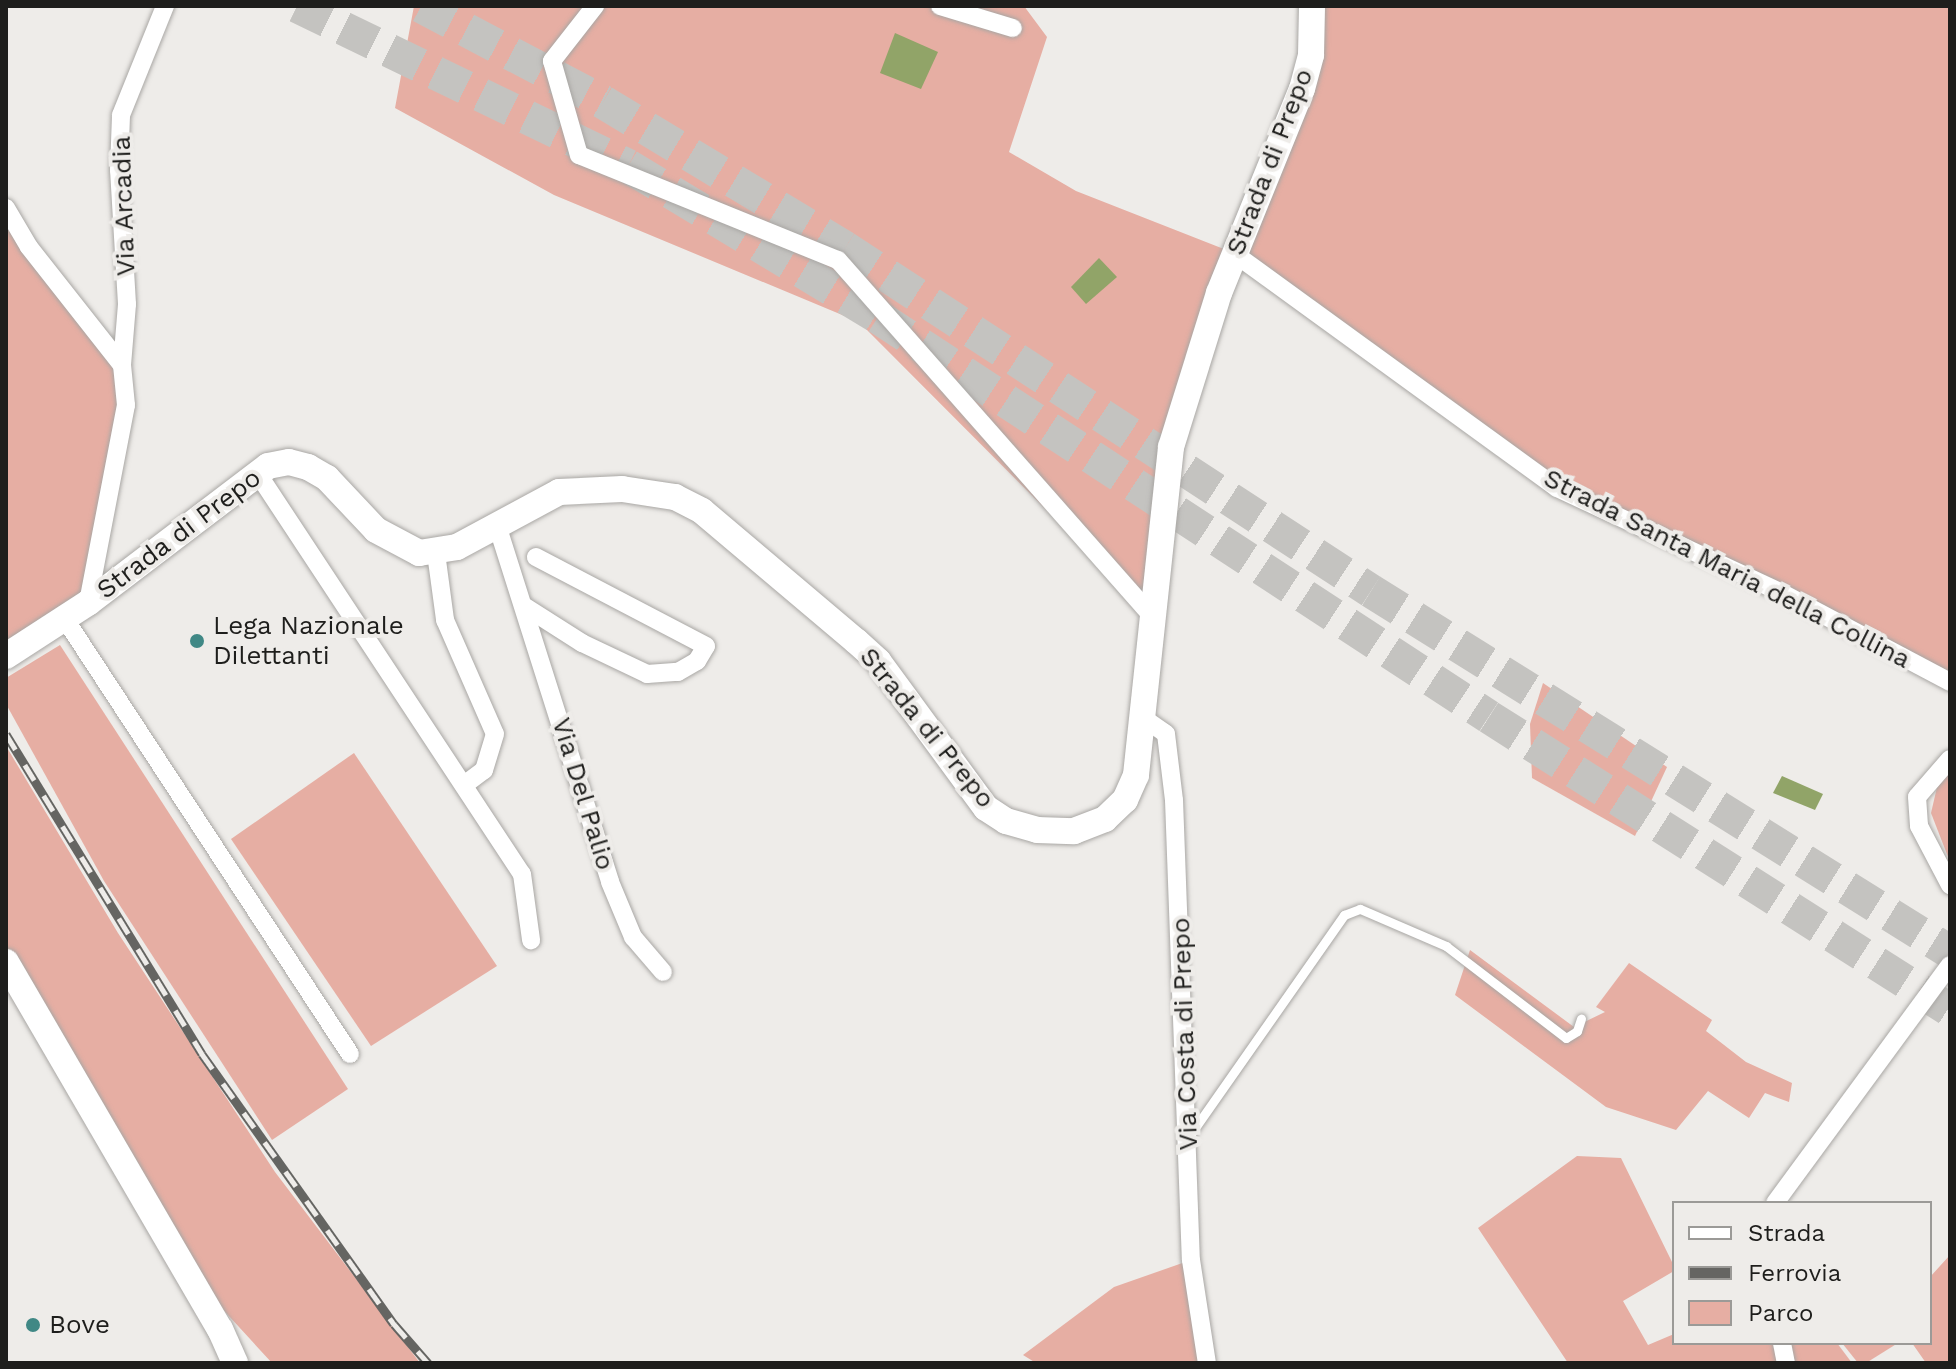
<!DOCTYPE html>
<html>
<head>
<meta charset="utf-8">
<style>
	body { margin:0 }
	#map { position:relative; width:1956px; height:1369px; overflow:hidden; background:#eeece9; font-family:"Work Sans",sans-serif }
	div>[style] { position:absolute }
	.green>* { inset:0; background:#e6aea3 }
	.water>* { inset:0; background:#91a468 }
	.highway-tunnel>* { height:34px; margin-top:-17px; transform-origin:0; background:repeating-linear-gradient(90deg,#c4c3c0 0 34px,transparent 0 51px) }
	.roads { filter:drop-shadow(0 0 2px #a9a7a4) drop-shadow(0 0 2px #a9a7a4) }
	.lane>* { height:9px; margin:-4.5px; padding:0 4.5px; transform-origin:4.5px; border-radius:4.5px; background:#fff }
	.street>* { height:18px; margin:-9px; padding:0 9px; transform-origin:9px; border-radius:9px; background:#fff }
	.secondary>* { height:26px; margin:-13px; padding:0 13px; transform-origin:13px; border-radius:13px; background:#fff }
	.rail>* { height:9px; margin-top:-4.5px; transform-origin:0; background:repeating-linear-gradient(90deg,#eeece9 0 18px,#656562 0 36px); box-sizing:border-box; border-block:2px solid #656562 }
	.dots>* { width:22px; height:22px; translate:-50% -50%; box-sizing:border-box; border:4px solid #eeece9; border-radius:50% }
	span { translate:-50% -50%; white-space:nowrap; text-align:center; line-height:1.15; -webkit-text-stroke:8px #eeece9; paint-order:stroke }
	.street-label { font-size:26px; color:#1e1e1c }
	.poi-label { font-size:26px; color:#1e1e1c }
	.left { translate:0 -50%; text-align:left }
	.frame { position:absolute; inset:0; border:8px solid #1e1e1c; pointer-events:none }
	.legend { position:absolute; left:1672px; top:1201px; width:260px; height:144px; box-sizing:border-box; background:#eeece9; border:2px solid #9b9a97; margin:0; padding:10px 14px; list-style:none; font-size:24px; color:#1e1e1c }
	.legend li { display:flex; align-items:center; gap:16px; height:40px }
	.legend b { width:40px; border:2px solid #9b9a97 }
</style>
</head>
<body>
<div id="map">
	<div class="green">
		<i style="clip-path:polygon(414px 6px,1024px 6px,1047px 37px,1009px 152px,1076px 191px,1234px 253px,1302px 89px,1312px 6px,1950px 6px,1950px 682px,1557px 488px,1235px 254px,1171px 447px,1151px 615px,859px 322px,554px 195px,395px 108px)"></i>
		<i style="clip-path:polygon(6px 208px,105px 339px,126px 405px,88px 603px,6px 656px)"></i>
		<i style="clip-path:polygon(60px 645px,348px 1089px,272px 1140px,104px 881px,6px 704px,6px 678px)"></i>
		<i style="clip-path:polygon(1543px 683px,1667px 767px,1635px 836px,1532px 778px,1530px 724px)"></i>
		<i style="clip-path:polygon(6px 746px,118px 933px,275px 1172px,420px 1363px,272px 1363px,205px 1290px,6px 954px)"></i>
		<i style="clip-path:polygon(354px 753px,497px 966px,371px 1046px,231px 839px)"></i>
		<i style="clip-path:polygon(1950px 772px,1950px 862px,1931px 813px,1938px 783px)"></i>
		<i style="clip-path:polygon(1470px 950px,1574px 1027px,1605px 1012px,1596px 1007px,1629px 963px,1712px 1020px,1706px 1031px,1746px 1062px,1792px 1083px,1789px 1102px,1765px 1093px,1749px 1118px,1708px 1091px,1676px 1130px,1606px 1107px,1455px 995px)"></i>
		<i style="clip-path:polygon(1577px 1156px,1621px 1158px,1672px 1262px,1674px 1271px,1623px 1301px,1648px 1345px,1674px 1334px,1674px 1343px,1775px 1343px,1779px 1363px,1568px 1363px,1478px 1228px)"></i>
		<i style="clip-path:polygon(1950px 1255px,1950px 1363px,1926px 1363px,1912px 1343px,1930px 1343px,1930px 1277px)"></i>
		<i style="clip-path:polygon(1191px 1260px,1207px 1363px,1036px 1363px,1023px 1355px,1114px 1287px)"></i>
		<i style="clip-path:polygon(1786px 1343px,1837px 1343px,1852px 1363px,1788px 1363px)"></i>
		<i style="clip-path:polygon(1842px 1343px,1898px 1343px,1866px 1363px,1858px 1363px)"></i>
	</div>
	<div class="water">
		<i style="clip-path:polygon(895px 33px,938px 52px,921px 89px,880px 73px)"></i>
		<i style="clip-path:polygon(1099px 258px,1117px 277px,1086px 304px,1071px 287px)"></i>
		<i style="clip-path:polygon(1782px 776px,1823px 794px,1815px 810px,1773px 793px)"></i>
	</div>
	<div class="highway-tunnel">
		<i style="left:297px;top:6px;width:368px;rotate:25.8deg"></i>
		<i style="left:628px;top:166px;width:292px;rotate:31.1deg"></i>
		<i style="left:878px;top:317px;width:730px;rotate:33.21deg"></i>
		<i style="left:1489px;top:717px;width:546px;rotate:32.44deg"></i>
		<i style="left:421px;top:6px;width:206px;rotate:27.8deg"></i>
		<i style="left:603px;top:102px;width:283px;rotate:31.1deg"></i>
		<i style="left:845px;top:248px;width:628px;rotate:33.11deg"></i>
		<i style="left:1371px;top:591px;width:682px;rotate:31.94deg"></i>
	</div>
	<div class="roads">
		<div class="lane">
			<i style="left:1190px;top:1135px;width:269px;rotate:-55deg"></i>
			<i style="left:1344px;top:915px;width:17px;rotate:-21deg"></i>
			<i style="left:1360px;top:909px;width:94px;rotate:23.3deg"></i>
			<i style="left:1446px;top:946px;width:151px;rotate:37.5deg"></i>
			<i style="left:1566px;top:1038px;width:13px;rotate:-32deg"></i>
			<i style="left:1577px;top:1031px;width:13px;rotate:-72deg"></i>
		</div>
		<div class="street">
			<i style="left:595px;top:6px;width:70px;rotate:128deg"></i>
			<i style="left:552px;top:61px;width:98px;rotate:74deg"></i>
			<i style="left:579px;top:155px;width:279px;rotate:22.1deg"></i>
			<i style="left:838px;top:260px;width:473px;rotate:48.6deg"></i>
			<i style="left:940px;top:6px;width:76px;rotate:16.8deg"></i>
			<i style="left:6px;top:208px;width:45px;rotate:59.5deg"></i>
			<i style="left:29px;top:247px;width:150px;rotate:51.8deg"></i>
			<i style="left:122px;top:365px;width:40px;rotate:84.3deg"></i>
			<i style="left:126px;top:405px;width:202px;rotate:100.9deg"></i>
			<i style="left:1235px;top:254px;width:398px;rotate:36deg"></i>
			<i style="left:1557px;top:488px;width:248px;rotate:25deg"></i>
			<i style="left:1782px;top:593px;width:190px;rotate:27.9deg"></i>
			<i style="left:122px;top:365px;width:61px;rotate:-85.3deg"></i>
			<i style="left:127px;top:304px;width:134px;rotate:-93.4deg"></i>
			<i style="left:119px;top:170px;width:55px;rotate:-87.9deg"></i>
			<i style="left:121px;top:115px;width:118px;rotate:-68deg"></i>
			<i style="left:258px;top:474px;width:479px;rotate:56.6deg"></i>
			<i style="left:522px;top:874px;width:67px;rotate:82.2deg"></i>
			<i style="left:497px;top:525px;width:374px;rotate:72.4deg"></i>
			<i style="left:610px;top:882px;width:60px;rotate:67.3deg"></i>
			<i style="left:633px;top:937px;width:46px;rotate:49.4deg"></i>
			<i style="left:436px;top:553px;width:68px;rotate:82.3deg"></i>
			<i style="left:445px;top:620px;width:124px;rotate:66.3deg"></i>
			<i style="left:495px;top:734px;width:38px;rotate:107deg"></i>
			<i style="left:484px;top:770px;width:25px;rotate:143deg"></i>
			<i style="left:524px;top:606px;width:69px;rotate:32.5deg"></i>
			<i style="left:582px;top:643px;width:72px;rotate:25.5deg"></i>
			<i style="left:647px;top:674px;width:31px;rotate:-4deg"></i>
			<i style="left:678px;top:672px;width:22px;rotate:-30deg"></i>
			<i style="left:697px;top:661px;width:17px;rotate:-59deg"></i>
			<i style="left:706px;top:646px;width:192px;rotate:-152.4deg"></i>
			<i style="left:65px;top:619px;width:520px;rotate:56.77deg"></i>
			<i style="left:1142px;top:717px;width:29px;rotate:35deg"></i>
			<i style="left:1166px;top:734px;width:66px;rotate:83.1deg"></i>
			<i style="left:1174px;top:800px;width:460px;rotate:87.9deg"></i>
			<i style="left:1191px;top:1260px;width:104px;rotate:81.2deg"></i>
			<i style="left:1950px;top:759px;width:50px;rotate:131deg"></i>
			<i style="left:1917px;top:797px;width:29px;rotate:86deg"></i>
			<i style="left:1919px;top:826px;width:67px;rotate:62.3deg"></i>
			<i style="left:1775px;top:1203px;width:295px;rotate:-53.7deg"></i>
			<i style="left:1782px;top:1343px;width:20px;rotate:79deg"></i>
		</div>
		<div class="secondary">
			<i style="left:6px;top:656px;width:98px;rotate:-32.9deg"></i>
			<i style="left:88px;top:603px;width:226px;rotate:-37.3deg"></i>
			<i style="left:268px;top:466px;width:21px;rotate:-11deg"></i>
			<i style="left:289px;top:462px;width:20px;rotate:15deg"></i>
			<i style="left:308px;top:467px;width:22px;rotate:30deg"></i>
			<i style="left:327px;top:478px;width:71px;rotate:46.7deg"></i>
			<i style="left:376px;top:530px;width:49px;rotate:28.1deg"></i>
			<i style="left:419px;top:553px;width:38px;rotate:-9deg"></i>
			<i style="left:457px;top:547px;width:116px;rotate:-28.3deg"></i>
			<i style="left:559px;top:492px;width:63px;rotate:-2.7deg"></i>
			<i style="left:622px;top:489px;width:54px;rotate:8.6deg"></i>
			<i style="left:675px;top:497px;width:30px;rotate:27deg"></i>
			<i style="left:702px;top:511px;width:202px;rotate:40.2deg"></i>
			<i style="left:856px;top:641px;width:30px;rotate:42deg"></i>
			<i style="left:878px;top:661px;width:182px;rotate:53.7deg"></i>
			<i style="left:986px;top:808px;width:24px;rotate:33deg"></i>
			<i style="left:1006px;top:821px;width:32px;rotate:16deg"></i>
			<i style="left:1037px;top:830px;width:37px;rotate:2deg"></i>
			<i style="left:1074px;top:831px;width:33px;rotate:-21deg"></i>
			<i style="left:1105px;top:819px;width:28px;rotate:-44deg"></i>
			<i style="left:1125px;top:800px;width:27px;rotate:-66deg"></i>
			<i style="left:1136px;top:775px;width:330px;rotate:-83.9deg"></i>
			<i style="left:1171px;top:447px;width:161px;rotate:-72.7deg"></i>
			<i style="left:1219px;top:293px;width:220px;rotate:-67.9deg"></i>
			<i style="left:1302px;top:89px;width:35px;rotate:-75deg"></i>
			<i style="left:1311px;top:55px;width:49px;rotate:-88.8deg"></i>
			<i style="left:6px;top:962px;width:425px;rotate:59.8deg"></i>
			<i style="left:220px;top:1329px;width:37px;rotate:66deg"></i>
		</div>
	</div>
	<div class="rail">
		<i style="left:6px;top:734px;width:375px;rotate:58.5deg"></i>
		<i style="left:202px;top:1054px;width:331px;rotate:54.6deg"></i>
		<i style="left:394px;top:1324px;width:52px;rotate:48.9deg"></i>
	</div>
	<div class="dots">
		<i style="left:197px;top:641px;background:#408885"></i>
		<i style="left:33px;top:1325px;background:#408885"></i>
	</div>
	<div class="street-label">
		<span style="left:1270px;top:162px;rotate:-69deg">Strada di Prepo</span>
		<span style="left:124px;top:206px;rotate:-92deg">Via Arcadia</span>
		<span style="left:179px;top:534px;rotate:-37deg">Strada di Prepo</span>
		<span style="left:1727px;top:569px;rotate:27deg">Strada Santa Maria della Collina</span>
		<span style="left:927px;top:728px;rotate:51deg">Strada di Prepo</span>
		<span style="left:583px;top:794px;rotate:73deg">Via Del Palio</span>
		<span style="left:1185px;top:1034px;rotate:-92deg">Via Costa di Prepo</span>
	</div>
	<div class="poi-label">
		<span class="left" style="left:213px;top:641px">Lega Nazionale<br>Dilettanti</span>
		<span class="left" style="left:49px;top:1325px">Bove</span>
	</div>
	<div class="frame"></div>
	<ul class="legend">
	<li><b style="height:10px;background:#fff"></b>Strada</li>
	<li><b style="height:10px;background:#656562"></b>Ferrovia</li>
	<li><b style="height:22px;background:#e6aea3"></b>Parco</li>
	</ul>
</div>
</body>
</html>
